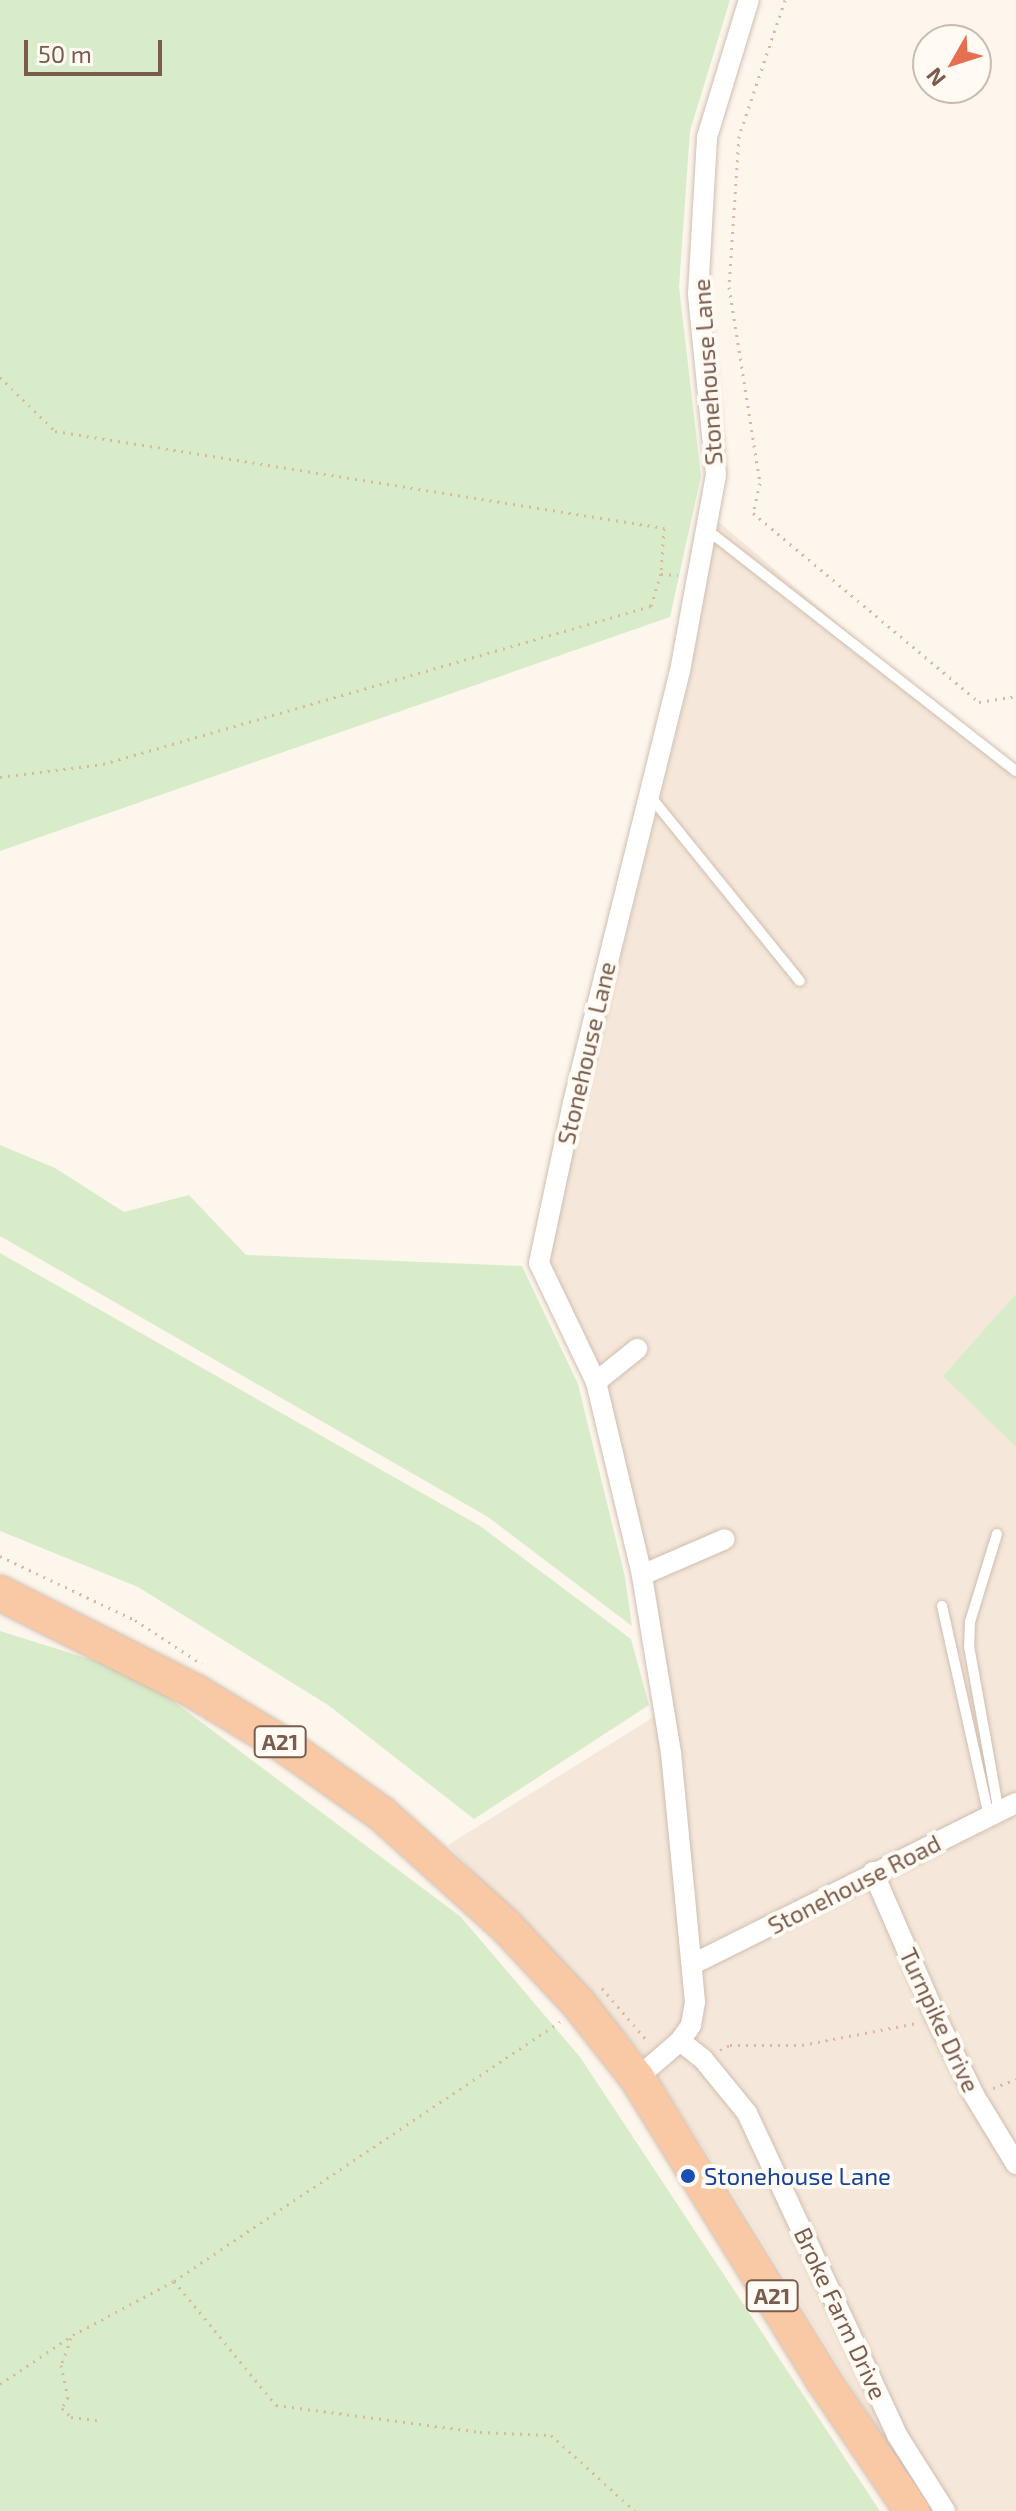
<!DOCTYPE html>
<html>
<head>
<meta charset="utf-8">
<style>
	body { margin:0 }
	#map { position:relative; width:1016px; height:2511px; overflow:hidden; background:#fdf6ec; font-family:"Exo 2",sans-serif }
	div>[style] { position:absolute }
	.residential>* { inset:0; background:#f5e8da }
	.green>* { inset:0; background:#d8ecc9 }
	.path>* { height:3px; margin-top:-1.5px; transform-origin:0; background:repeating-linear-gradient(90deg,#d9b8a5 0 2px,transparent 0 8px) }
	.roads { filter:drop-shadow(0 0 2px #d1beb0) drop-shadow(0 0 2px #d1beb0) }
	.service>* { height:10px; margin:-5px; padding:0 5px; transform-origin:5px; border-radius:5px; background:#fff }
	.minor>* { height:20px; margin:-10px; padding:0 10px; transform-origin:10px; border-radius:10px; background:#fff }
	.trunk>* { height:34px; margin:-17px; padding:0 17px; transform-origin:17px; border-radius:17px; background:#f9c8a4 }
	.dots>* { width:22px; height:22px; translate:-50% -50%; box-sizing:border-box; border:4px solid #fffaf3; border-radius:50% }
	span { translate:-50% -50%; white-space:nowrap; text-align:center; line-height:1.15; -webkit-text-stroke:8px #fffaf3; paint-order:stroke }
	.shield-label span { padding:2px 6px; background:#fffaf3; border:2px solid; border-radius:6px; -webkit-text-stroke-width:0 }
	.shield-label { font-size:22px; color:#7a5c4d; font-weight:700 }
	.street-label { font-size:24px; color:#7a5c4d }
	.transit-label { font-size:24px; color:#164399 }
	.left { translate:0 -50%; text-align:left }
	.north { position:absolute; left:912px; top:24px; width:80px; height:80px; box-sizing:border-box; background:#fffaf3; border:2px solid #cabbb1; border-radius:50%; rotate:231deg; font-size:22px; font-weight:700; line-height:32px; text-align:center; color:#7a5c4d }
	.north::after { content:''; display:block; margin:auto; width:28px; height:36px; background:#e76f51; clip-path:polygon(50% 0,100% 100%,50% 72%,0 100%) }
	.scale { position:absolute; left:24px; top:40px; width:138px; height:36px; box-sizing:border-box; border:4px solid #7a5c4d; border-top:0; padding-left:10px; font-size:24px; line-height:28px; white-space:nowrap; color:#7a5c4d; -webkit-text-stroke:6px #fffaf3; paint-order:stroke }
</style>
</head>
<body>
<div id="map">
	<div class="residential">
		<i style="clip-path:polygon(718px 521px,1016px 776px,1016px 2511px,928px 2511px,727px 2184px,639px 2049px,448px 1845px,673px 1705px,597px 1366px,546px 1261px,690px 676px)"></i>
	</div>
	<div class="green">
		<i style="clip-path:polygon(0 0,730px 0,690px 131px,679px 287px,701px 476px,670px 617px,0 851px)"></i>
		<i style="clip-path:polygon(0 1145px,55px 1168px,124px 1212px,189px 1195px,246px 1255px,522px 1266px,578px 1384px,625px 1577px,632px 1626px,488px 1517px,0 1236px)"></i>
		<i style="clip-path:polygon(0 1253px,480px 1526px,631px 1639px,649px 1705px,474px 1819px,328px 1705px,138px 1587px,0 1531px)"></i>
		<i style="clip-path:polygon(1016px 1294px,1016px 1447px,943px 1376px)"></i>
		<i style="clip-path:polygon(0 1631px,137px 1674px,461px 1917px,580px 2057px,880px 2511px,0 2511px)"></i>
	</div>
	<div class="path">
		<i style="left:785px;top:0;width:144px;rotate:108.7deg"></i>
		<i style="left:739px;top:136px;width:151px;rotate:93.8deg"></i>
		<i style="left:729px;top:287px;width:198px;rotate:81deg"></i>
		<i style="left:760px;top:483px;width:31px;rotate:103deg"></i>
		<i style="left:753px;top:513px;width:295px;rotate:39.9deg"></i>
		<i style="left:979px;top:702px;width:37px;rotate:-9deg"></i>
		<i style="left:0;top:377px;width:77px;rotate:44.5deg"></i>
		<i style="left:55px;top:431px;width:617px;rotate:9.05deg"></i>
		<i style="left:664px;top:528px;width:46px;rotate:93.7deg"></i>
		<i style="left:0;top:777px;width:104px;rotate:-7.2deg"></i>
		<i style="left:103px;top:764px;width:570px;rotate:-16.08deg"></i>
		<i style="left:651px;top:606px;width:34px;rotate:-73deg"></i>
		<i style="left:661px;top:574px;width:17px;rotate:3deg"></i>
		<i style="left:0;top:1556px;width:149px;rotate:25.4deg"></i>
		<i style="left:135px;top:1620px;width:80px;rotate:33.3deg"></i>
		<i style="left:602px;top:1988px;width:72px;rotate:49.5deg"></i>
		<i style="left:720px;top:2050px;width:11px;rotate:-27deg"></i>
		<i style="left:730px;top:2045px;width:72px"></i>
		<i style="left:802px;top:2045px;width:117px;rotate:-10.8deg"></i>
		<i style="left:993px;top:2088px;width:25px;rotate:-21deg"></i>
		<i style="left:174px;top:2281px;width:161px;rotate:50.6deg"></i>
		<i style="left:276px;top:2405px;width:206px;rotate:7.5deg"></i>
		<i style="left:480px;top:2432px;width:71px;rotate:2.4deg"></i>
		<i style="left:551px;top:2435px;width:113px;rotate:42.1deg"></i>
		<i style="left:71px;top:2338px;width:29px;rotate:110deg"></i>
		<i style="left:61px;top:2365px;width:33px;rotate:78deg"></i>
		<i style="left:68px;top:2397px;width:13px;rotate:119deg"></i>
		<i style="left:62px;top:2408px;width:13px;rotate:45deg"></i>
		<i style="left:71px;top:2417px;width:26px;rotate:7deg"></i>
		<i style="left:0;top:2384px;width:88px;rotate:-33.9deg"></i>
		<i style="left:73px;top:2335px;width:115px;rotate:-28.1deg"></i>
		<i style="left:174px;top:2281px;width:465px;rotate:-33.9deg"></i>
	</div>
	<div class="roads">
		<div class="service">
			<i style="left:706px;top:529px;width:393px;rotate:38deg"></i>
			<i style="left:650px;top:796px;width:238px;rotate:51deg"></i>
			<i style="left:997px;top:1534px;width:92px;rotate:107.1deg"></i>
			<i style="left:970px;top:1622px;width:24px;rotate:92deg"></i>
			<i style="left:969px;top:1646px;width:169px;rotate:79.8deg"></i>
			<i style="left:942px;top:1606px;width:216px;rotate:77.4deg"></i>
		</div>
		<div class="minor">
			<i style="left:596px;top:1382px;width:53px;rotate:-38.8deg"></i>
			<i style="left:642px;top:1575px;width:90px;rotate:-23.4deg"></i>
			<i style="left:873px;top:1872px;width:160px;rotate:66.5deg"></i>
			<i style="left:937px;top:2019px;width:85px;rotate:64deg"></i>
			<i style="left:974px;top:2095px;width:81px;rotate:58.7deg"></i>
			<i style="left:693px;top:1964px;width:361px;rotate:-26.5deg"></i>
			<i style="left:680px;top:2041px;width:29px;rotate:38deg"></i>
			<i style="left:703px;top:2059px;width:70px;rotate:50.8deg"></i>
			<i style="left:747px;top:2113px;width:355px;rotate:65deg"></i>
			<i style="left:897px;top:2435px;width:90px;rotate:57.7deg"></i>
			<i style="left:637px;top:2078px;width:57px;rotate:-40.7deg"></i>
			<i style="left:680px;top:2041px;width:19px;rotate:-55deg"></i>
			<i style="left:691px;top:2025px;width:23px;rotate:-80deg"></i>
			<i style="left:695px;top:2002px;width:250px;rotate:-95.5deg"></i>
			<i style="left:671px;top:1753px;width:180px;rotate:-99.3deg"></i>
			<i style="left:642px;top:1575px;width:198px;rotate:-103.4deg"></i>
			<i style="left:596px;top:1382px;width:132px;rotate:-115.6deg"></i>
			<i style="left:539px;top:1263px;width:164px;rotate:-78deg"></i>
			<i style="left:573px;top:1103px;width:445px;rotate:-76.1deg"></i>
			<i style="left:680px;top:671px;width:199px;rotate:-79.6deg"></i>
			<i style="left:716px;top:475px;width:182px;rotate:-95.7deg"></i>
			<i style="left:698px;top:294px;width:157px;rotate:-86.7deg"></i>
			<i style="left:707px;top:137px;width:143px;rotate:-73deg"></i>
		</div>
		<div class="trunk">
			<i style="left:0;top:1593px;width:220px;rotate:26.8deg"></i>
			<i style="left:196px;top:1692px;width:106px;rotate:31.1deg"></i>
			<i style="left:287px;top:1747px;width:116px;rotate:35.2deg"></i>
			<i style="left:382px;top:1814px;width:166px;rotate:42.1deg"></i>
			<i style="left:505px;top:1925px;width:107px;rotate:46.9deg"></i>
			<i style="left:578px;top:2003px;width:95px;rotate:51.8deg"></i>
			<i style="left:637px;top:2078px;width:352px;rotate:58.3deg"></i>
			<i style="left:822px;top:2378px;width:161px;rotate:55.9deg"></i>
		</div>
	</div>
	<div class="dots">
		<i style="left:688px;top:2176px;background:#1a4fb4"></i>
	</div>
	<div class="shield-label">
		<span style="left:280px;top:1742px">A21</span>
		<span style="left:772px;top:2296px">A21</span>
	</div>
	<div class="street-label">
		<span style="left:707px;top:372px;rotate:-94deg">Stonehouse Lane</span>
		<span style="left:586px;top:1053px;rotate:-77deg">Stonehouse Lane</span>
		<span style="left:854px;top:1884px;rotate:-27deg">Stonehouse Road</span>
		<span style="left:940px;top:2020px;rotate:65deg">Turnpike Drive</span>
		<span style="left:841px;top:2313px;rotate:65deg">Broke Farm Drive</span>
	</div>
	<div class="transit-label">
		<span class="left" style="left:704px;top:2176px">Stonehouse Lane</span>
	</div>
	<div class="north">N</div>
	<div class="scale">50 m</div>
</div>
</body>
</html>
